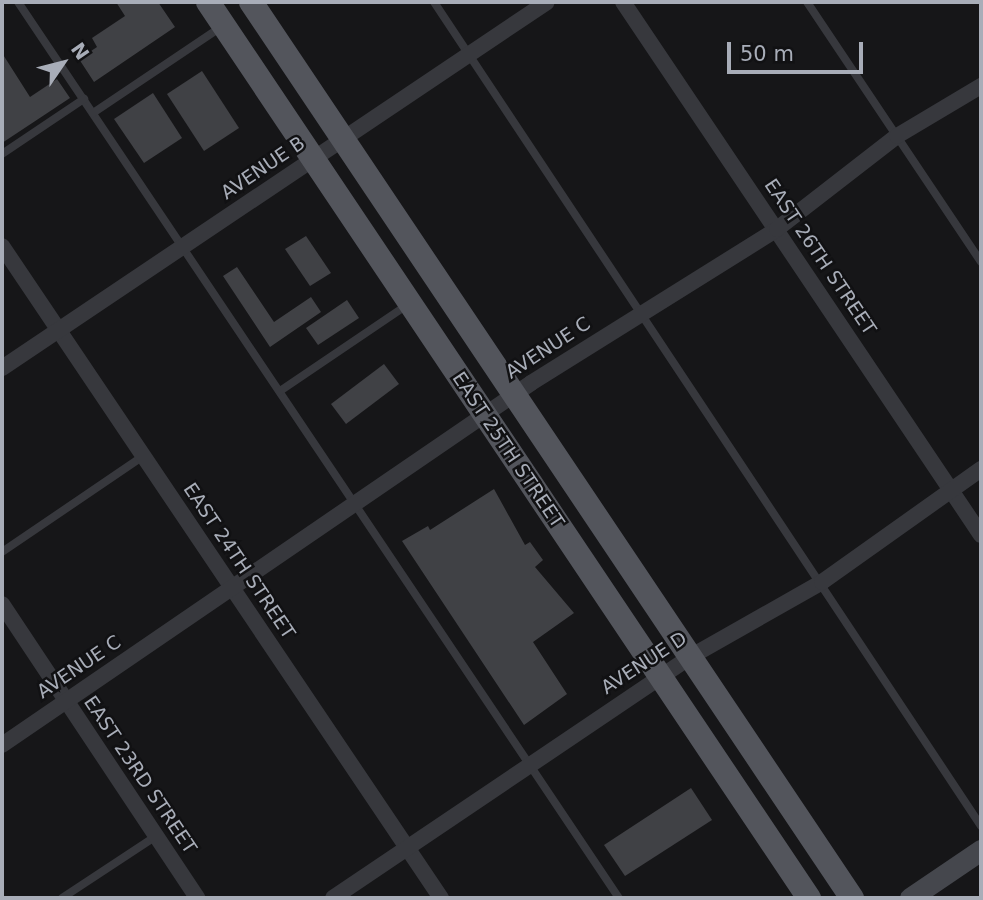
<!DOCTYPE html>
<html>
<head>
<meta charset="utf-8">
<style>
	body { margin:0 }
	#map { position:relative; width:983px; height:900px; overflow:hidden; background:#161618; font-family:"DejaVu Sans",sans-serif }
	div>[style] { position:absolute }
	.building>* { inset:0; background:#404145 }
	.lane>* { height:8px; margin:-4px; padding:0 4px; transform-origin:4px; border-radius:4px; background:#37383d }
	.street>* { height:16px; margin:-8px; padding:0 8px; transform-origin:8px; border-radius:8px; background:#37383d }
	.secondary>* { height:21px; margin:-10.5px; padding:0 10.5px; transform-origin:10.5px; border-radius:10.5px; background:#45474d }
	.primary>* { height:24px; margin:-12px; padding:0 12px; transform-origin:12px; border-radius:12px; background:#53555c }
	span { translate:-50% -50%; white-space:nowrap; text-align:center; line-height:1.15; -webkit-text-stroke:5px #111113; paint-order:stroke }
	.street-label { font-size:19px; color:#a8adb8 }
	.frame { position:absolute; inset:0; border:4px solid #a8adb8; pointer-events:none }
	.north { position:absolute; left:28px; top:28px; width:70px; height:70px; -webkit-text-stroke:5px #111113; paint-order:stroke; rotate:55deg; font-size:19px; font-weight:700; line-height:28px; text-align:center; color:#a8adb8 }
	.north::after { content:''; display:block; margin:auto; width:24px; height:32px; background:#a8adb8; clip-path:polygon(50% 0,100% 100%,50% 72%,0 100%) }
	.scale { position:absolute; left:727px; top:42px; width:136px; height:32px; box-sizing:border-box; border:4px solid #a8adb8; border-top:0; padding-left:9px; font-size:21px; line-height:24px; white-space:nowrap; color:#a8adb8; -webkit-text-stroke:5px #111113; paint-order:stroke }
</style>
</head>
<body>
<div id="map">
	<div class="building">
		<i style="clip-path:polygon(116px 2px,158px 2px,175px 27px,94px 82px,79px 59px,97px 47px,92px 38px,125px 16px)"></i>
		<i style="clip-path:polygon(2px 53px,30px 97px,57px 79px,70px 98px,2px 143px)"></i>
		<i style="clip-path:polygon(202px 71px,239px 128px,204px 151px,167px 94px)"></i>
		<i style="clip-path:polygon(153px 93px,182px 138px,144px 163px,114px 119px)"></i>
		<i style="clip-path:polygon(306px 236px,331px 273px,310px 286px,285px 249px)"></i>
		<i style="clip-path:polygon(237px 267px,274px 322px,311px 297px,321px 312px,270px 347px,223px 276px)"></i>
		<i style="clip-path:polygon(347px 300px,359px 318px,318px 345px,306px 328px)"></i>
		<i style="clip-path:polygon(384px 364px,399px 384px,346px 424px,331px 404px)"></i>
		<i style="clip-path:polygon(494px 489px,525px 545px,530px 542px,543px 560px,535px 567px,574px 613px,533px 642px,567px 694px,524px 725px,402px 541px,428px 526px,430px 530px)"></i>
		<i style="clip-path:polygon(691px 788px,712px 820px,625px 876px,604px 845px)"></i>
	</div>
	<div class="lane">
		<i style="left:18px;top:2px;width:1079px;rotate:56.15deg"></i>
		<i style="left:434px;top:2px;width:989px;rotate:56.42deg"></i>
		<i style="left:807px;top:2px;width:313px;rotate:56.2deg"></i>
		<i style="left:93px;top:113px;width:154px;rotate:-33.9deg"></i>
		<i style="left:2px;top:154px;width:99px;rotate:-33.9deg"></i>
		<i style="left:280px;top:391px;width:153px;rotate:-34.1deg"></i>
		<i style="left:2px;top:552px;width:171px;rotate:-34.2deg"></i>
		<i style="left:62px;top:898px;width:113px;rotate:-33.4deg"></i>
	</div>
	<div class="street">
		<i style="left:623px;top:2px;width:642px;rotate:56.11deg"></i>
		<i style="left:2px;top:246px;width:786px;rotate:56.05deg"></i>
		<i style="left:2px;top:368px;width:656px;rotate:-33.88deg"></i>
		<i style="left:2px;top:604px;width:353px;rotate:56.4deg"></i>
		<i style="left:2px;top:745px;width:641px;rotate:-34.38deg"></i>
		<i style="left:531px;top:383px;width:290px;rotate:-32deg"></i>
		<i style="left:777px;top:229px;width:152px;rotate:-37.8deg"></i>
		<i style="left:897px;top:136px;width:98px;rotate:-30.8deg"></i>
		<i style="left:333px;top:898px;width:431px;rotate:-34deg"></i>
		<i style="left:690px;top:657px;width:152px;rotate:-29.6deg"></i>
		<i style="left:822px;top:582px;width:195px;rotate:-35.4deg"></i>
	</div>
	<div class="secondary">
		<i style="left:910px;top:898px;width:86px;rotate:-34.1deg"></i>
	</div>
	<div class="primary">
		<i style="left:208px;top:2px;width:1079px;rotate:56.15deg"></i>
		<i style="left:251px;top:2px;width:1079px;rotate:56.15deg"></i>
	</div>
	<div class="street-label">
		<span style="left:263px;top:168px;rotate:-34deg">AVENUE B</span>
		<span style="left:820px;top:257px;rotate:56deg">EAST 26TH STREET</span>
		<span style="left:548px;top:348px;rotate:-33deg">AVENUE C</span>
		<span style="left:508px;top:450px;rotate:56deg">EAST 25TH STREET</span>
		<span style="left:239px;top:561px;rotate:56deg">EAST 24TH STREET</span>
		<span style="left:644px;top:663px;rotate:-33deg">AVENUE D</span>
		<span style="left:79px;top:667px;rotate:-34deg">AVENUE C</span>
		<span style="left:140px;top:775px;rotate:56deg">EAST 23RD STREET</span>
	</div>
	<div class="frame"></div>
	<div class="north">N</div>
	<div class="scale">50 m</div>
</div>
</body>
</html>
